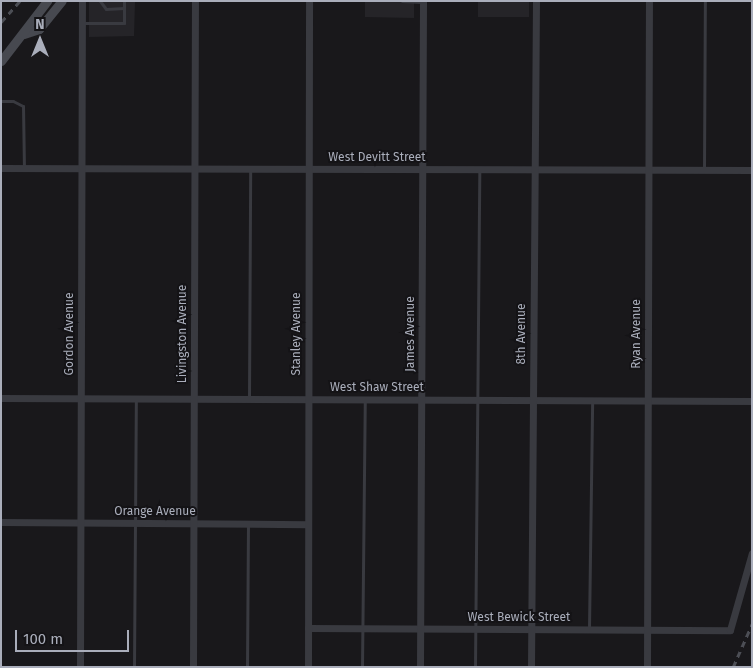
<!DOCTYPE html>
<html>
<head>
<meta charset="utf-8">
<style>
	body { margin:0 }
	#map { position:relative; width:753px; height:668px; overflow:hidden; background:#19181b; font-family:"Fira Sans",sans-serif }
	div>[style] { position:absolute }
	.built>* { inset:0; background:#252428 }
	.lane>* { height:3px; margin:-1.5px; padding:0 1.5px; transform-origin:1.5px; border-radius:1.5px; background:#393a40 }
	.street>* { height:7px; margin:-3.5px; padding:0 3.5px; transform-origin:3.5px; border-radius:3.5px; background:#393a40 }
	.secondary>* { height:9px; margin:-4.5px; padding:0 4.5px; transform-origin:4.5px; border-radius:4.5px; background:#474950 }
	.rail>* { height:2.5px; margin-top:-1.25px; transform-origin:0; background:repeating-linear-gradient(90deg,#4c4e55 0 6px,transparent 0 11px) }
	span { translate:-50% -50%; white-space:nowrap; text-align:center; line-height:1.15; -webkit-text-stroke:4px #141316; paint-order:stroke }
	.street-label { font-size:12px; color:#aaaebb }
	.frame { position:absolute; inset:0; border:2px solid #aaaebb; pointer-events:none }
	.north { position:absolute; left:15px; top:15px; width:50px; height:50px; -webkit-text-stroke:4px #141316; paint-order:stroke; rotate:0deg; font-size:14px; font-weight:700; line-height:20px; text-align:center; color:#aaaebb }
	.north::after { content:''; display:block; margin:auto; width:18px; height:22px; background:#aaaebb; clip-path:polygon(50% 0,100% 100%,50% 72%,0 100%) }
	.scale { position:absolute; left:15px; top:630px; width:114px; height:22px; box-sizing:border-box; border:2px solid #aaaebb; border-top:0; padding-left:6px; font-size:15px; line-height:18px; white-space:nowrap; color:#aaaebb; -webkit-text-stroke:4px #141316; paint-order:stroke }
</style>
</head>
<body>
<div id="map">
	<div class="built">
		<i style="clip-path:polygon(89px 1px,186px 1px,135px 2px,134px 36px,89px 37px)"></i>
		<i style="clip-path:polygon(365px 1px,414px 1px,414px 18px,365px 17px)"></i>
		<i style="clip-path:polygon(478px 1px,529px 1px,529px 17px,478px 17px)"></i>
	</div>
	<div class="lane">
		<i style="left:100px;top:1px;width:10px;rotate:53deg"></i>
		<i style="left:106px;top:9px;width:18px;rotate:-3deg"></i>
		<i style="left:402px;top:1px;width:20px;rotate:3deg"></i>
		<i style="left:82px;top:23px;width:42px"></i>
		<i style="left:124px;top:23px;width:22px;rotate:-90deg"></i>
		<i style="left:1px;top:101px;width:12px"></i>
		<i style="left:13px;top:101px;width:11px;rotate:27deg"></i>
		<i style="left:23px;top:106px;width:61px;rotate:89.1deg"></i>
		<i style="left:704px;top:169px;width:168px;rotate:-89.7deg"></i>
		<i style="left:249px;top:398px;width:229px;rotate:-89.7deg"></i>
		<i style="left:589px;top:628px;width:228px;rotate:-89.2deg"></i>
		<i style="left:134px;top:667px;width:267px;rotate:-89.6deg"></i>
		<i style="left:247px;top:667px;width:142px;rotate:-89.6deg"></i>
		<i style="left:362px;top:667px;width:267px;rotate:-89.4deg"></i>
		<i style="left:475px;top:667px;width:497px;rotate:-89.5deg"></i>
	</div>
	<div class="street">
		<i style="left:1px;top:168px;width:751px;rotate:0.15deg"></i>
		<i style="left:1px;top:398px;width:751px;rotate:0.23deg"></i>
		<i style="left:1px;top:522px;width:307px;rotate:0.4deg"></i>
		<i style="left:308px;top:628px;width:422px;rotate:0.3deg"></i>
		<i style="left:730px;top:630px;width:80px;rotate:-74.1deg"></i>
		<i style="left:80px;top:667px;width:666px;rotate:-89.83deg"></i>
		<i style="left:193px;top:667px;width:666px;rotate:-89.83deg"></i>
		<i style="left:308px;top:667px;width:666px;rotate:-89.91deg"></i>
		<i style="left:420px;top:667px;width:666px;rotate:-89.74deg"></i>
		<i style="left:531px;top:667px;width:666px;rotate:-89.57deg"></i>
		<i style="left:647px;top:667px;width:666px;rotate:-89.83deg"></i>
	</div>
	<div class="secondary">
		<i style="left:24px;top:34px;width:16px;rotate:-18deg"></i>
		<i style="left:39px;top:29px;width:36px;rotate:-51deg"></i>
		<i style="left:1px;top:61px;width:76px;rotate:-52.5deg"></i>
	</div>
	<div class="rail">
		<i style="left:1px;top:22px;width:28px;rotate:-48deg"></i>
		<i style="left:733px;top:667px;width:47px;rotate:-66.2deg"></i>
	</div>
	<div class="street-label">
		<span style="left:377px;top:158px">West Devitt Street</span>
		<span style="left:70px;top:334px;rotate:-90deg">Gordon Avenue</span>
		<span style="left:183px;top:334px;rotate:-90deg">Livingston Avenue</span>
		<span style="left:297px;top:334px;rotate:-90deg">Stanley Avenue</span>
		<span style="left:411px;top:334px;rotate:-90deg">James Avenue</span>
		<span style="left:522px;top:334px;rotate:-90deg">8th Avenue</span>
		<span style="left:637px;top:334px;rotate:-90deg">Ryan Avenue</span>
		<span style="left:377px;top:388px">West Shaw Street</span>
		<span style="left:155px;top:512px">Orange Avenue</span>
		<span style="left:519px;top:618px">West Bewick Street</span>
	</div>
	<div class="frame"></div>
	<div class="north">N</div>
	<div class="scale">100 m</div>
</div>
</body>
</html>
